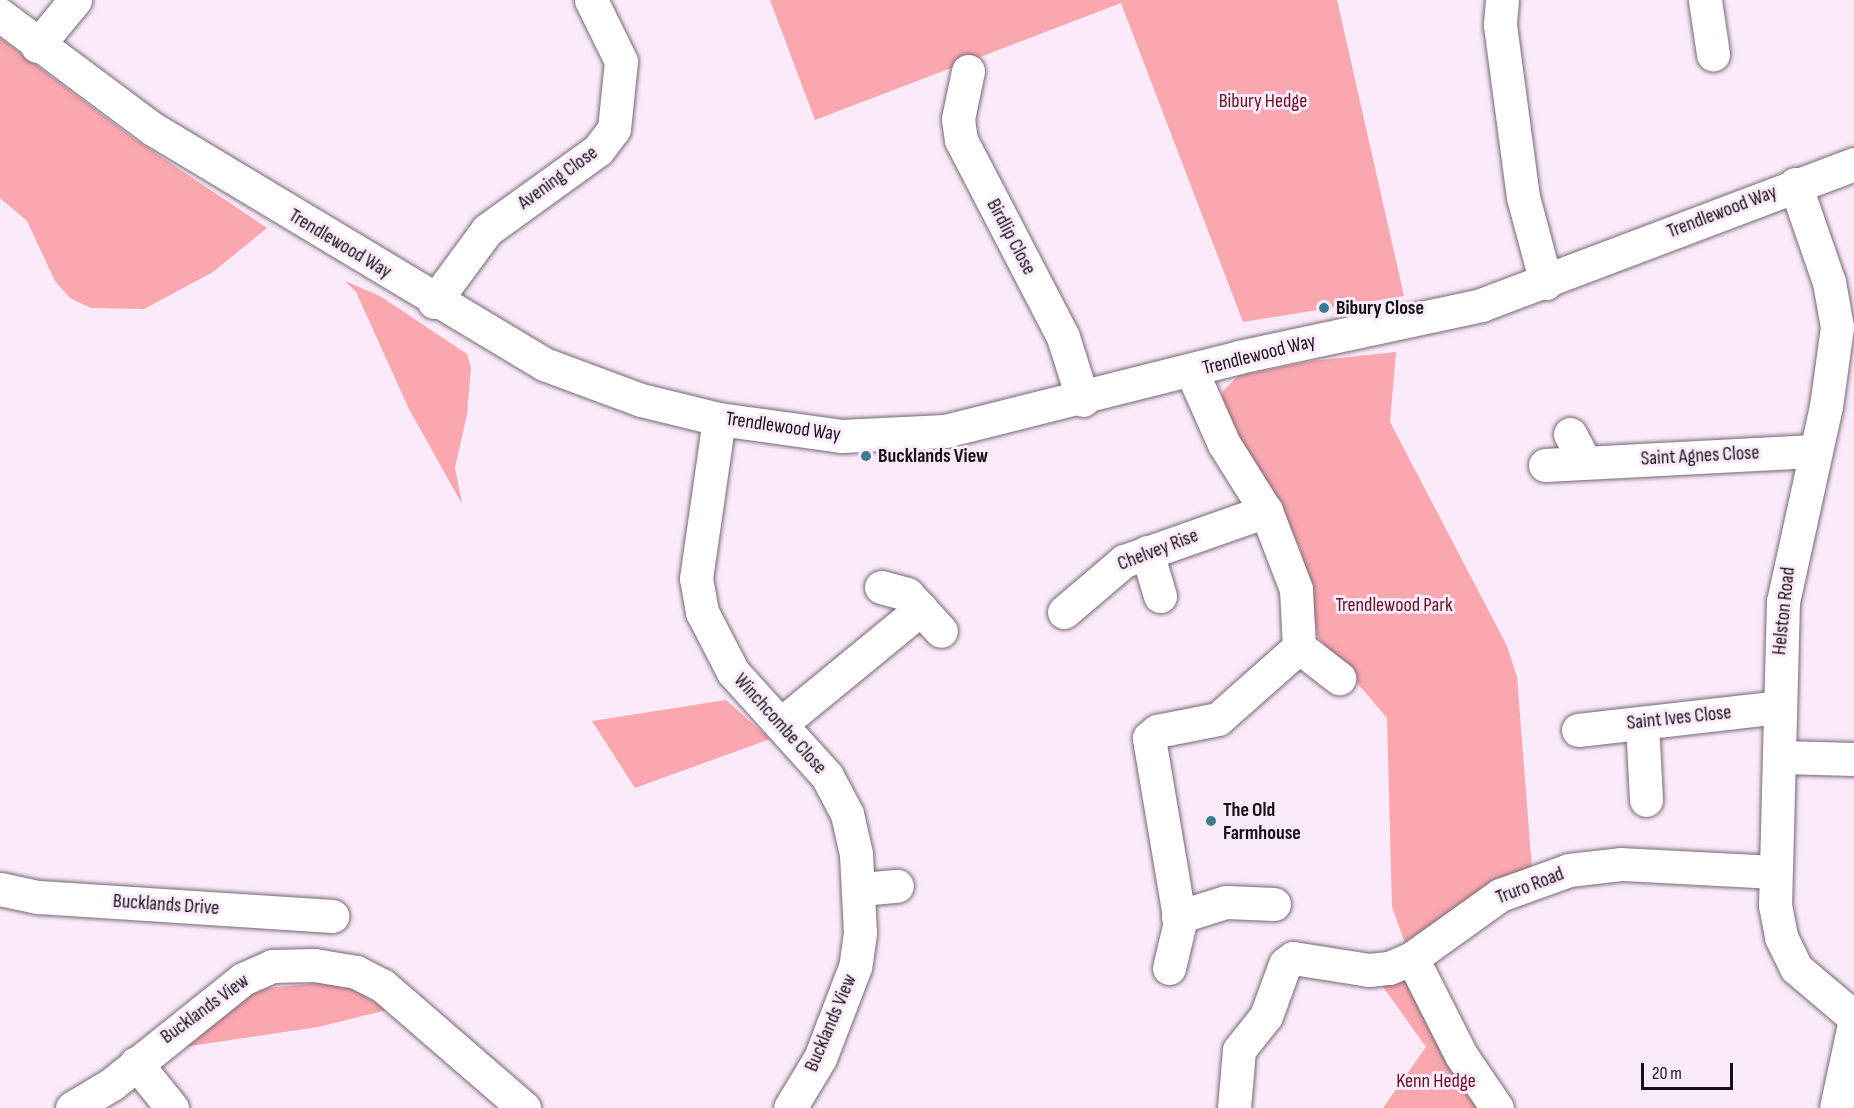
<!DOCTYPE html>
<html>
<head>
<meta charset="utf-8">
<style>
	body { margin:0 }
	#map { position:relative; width:1854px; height:1108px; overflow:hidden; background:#fbeaf9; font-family:"Sofia Sans Condensed",sans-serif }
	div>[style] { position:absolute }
	.green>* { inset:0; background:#faa7af }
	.roads { filter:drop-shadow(0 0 2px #766875) drop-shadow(0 0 2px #766875) }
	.minor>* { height:33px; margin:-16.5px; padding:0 16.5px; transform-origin:16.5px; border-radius:16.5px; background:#fff }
	.dots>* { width:16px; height:16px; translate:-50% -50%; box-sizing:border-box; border:3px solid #fbeaf9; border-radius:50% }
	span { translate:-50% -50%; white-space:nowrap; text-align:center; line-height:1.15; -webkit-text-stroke:6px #fbeaf9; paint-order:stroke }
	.park-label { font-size:20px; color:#670e24 }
	.street-label { font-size:20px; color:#151015 }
	.poi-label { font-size:20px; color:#151015; font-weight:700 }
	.left { translate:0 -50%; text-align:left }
	.scale { position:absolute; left:1641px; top:1063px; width:92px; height:27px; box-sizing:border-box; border:3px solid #151015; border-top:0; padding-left:8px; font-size:18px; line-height:21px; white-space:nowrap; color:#151015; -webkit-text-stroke:4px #fbeaf9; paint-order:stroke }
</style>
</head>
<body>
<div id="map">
	<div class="green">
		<i style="clip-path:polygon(770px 0,1337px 0,1404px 296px,1243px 322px,1121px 3px,815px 120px)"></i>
		<i style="clip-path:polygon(0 38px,133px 138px,267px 228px,213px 272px,144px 309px,91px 308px,70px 298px,55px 281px,27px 221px,0 198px)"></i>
		<i style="clip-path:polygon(345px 281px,380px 296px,467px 354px,471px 368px,467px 414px,455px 468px,462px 504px,409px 409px,356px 292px)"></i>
		<i style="clip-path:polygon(1396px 352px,1390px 422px,1507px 646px,1517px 677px,1532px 869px,1498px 878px,1405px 943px,1392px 907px,1387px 718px,1318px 637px,1300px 547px,1221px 416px,1223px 391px,1238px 376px,1311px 361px)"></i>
		<i style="clip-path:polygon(726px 700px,770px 739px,635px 788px,592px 721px)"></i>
		<i style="clip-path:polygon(1411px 967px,1487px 1108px,1383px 1108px,1426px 1047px,1381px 984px)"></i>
		<i style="clip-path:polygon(320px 983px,348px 986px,387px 1010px,318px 1027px,184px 1047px,256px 989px)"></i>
	</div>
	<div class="roads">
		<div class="minor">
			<i style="left:1502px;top:0;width:25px;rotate:95deg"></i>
			<i style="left:1500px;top:25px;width:174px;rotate:82.4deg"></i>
			<i style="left:1523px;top:197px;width:89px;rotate:75deg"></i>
			<i style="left:1705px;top:0;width:55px;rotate:81.6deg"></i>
			<i style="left:0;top:15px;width:191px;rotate:36.7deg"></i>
			<i style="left:153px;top:129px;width:456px;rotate:31deg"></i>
			<i style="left:544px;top:364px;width:103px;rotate:20.4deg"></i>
			<i style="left:641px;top:400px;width:80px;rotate:13.7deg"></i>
			<i style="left:719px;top:419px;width:123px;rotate:7.9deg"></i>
			<i style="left:841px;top:436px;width:104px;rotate:-2.8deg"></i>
			<i style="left:945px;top:431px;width:303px;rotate:-14.1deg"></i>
			<i style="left:1239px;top:357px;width:248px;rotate:-12.1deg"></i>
			<i style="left:1481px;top:305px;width:399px;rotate:-20.7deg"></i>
			<i style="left:37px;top:46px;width:60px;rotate:-50.4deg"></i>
			<i style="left:968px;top:71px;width:49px;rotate:101.8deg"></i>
			<i style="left:958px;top:119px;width:21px;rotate:82deg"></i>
			<i style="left:961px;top:140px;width:222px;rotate:62.6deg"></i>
			<i style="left:1063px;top:337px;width:66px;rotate:72.4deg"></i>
			<i style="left:1795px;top:184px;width:104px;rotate:70.9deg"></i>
			<i style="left:1829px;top:282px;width:46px;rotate:79.9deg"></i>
			<i style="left:1837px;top:327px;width:80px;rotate:97.9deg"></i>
			<i style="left:1826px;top:406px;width:200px;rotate:102.4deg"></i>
			<i style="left:1783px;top:601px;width:304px;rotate:91.5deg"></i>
			<i style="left:1775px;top:905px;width:33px;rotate:79deg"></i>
			<i style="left:1781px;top:937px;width:34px;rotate:64deg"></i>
			<i style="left:1796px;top:968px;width:76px;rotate:40.2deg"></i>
			<i style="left:434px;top:302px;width:89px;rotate:-53.6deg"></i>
			<i style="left:487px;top:230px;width:137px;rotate:-35.8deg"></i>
			<i style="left:598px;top:150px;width:26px;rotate:-53deg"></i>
			<i style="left:614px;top:129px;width:68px;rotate:-84.1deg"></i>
			<i style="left:621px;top:61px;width:68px;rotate:-116.2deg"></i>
			<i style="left:719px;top:419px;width:161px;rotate:98.2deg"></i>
			<i style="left:696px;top:578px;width:35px;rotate:80deg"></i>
			<i style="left:702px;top:612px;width:68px;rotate:62.7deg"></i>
			<i style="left:733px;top:672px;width:140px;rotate:47.9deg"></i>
			<i style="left:827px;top:776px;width:43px;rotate:62.2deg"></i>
			<i style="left:847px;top:814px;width:41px;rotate:77.3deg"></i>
			<i style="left:856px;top:854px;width:79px;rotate:87.1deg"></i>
			<i style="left:860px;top:933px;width:34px;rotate:98deg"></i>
			<i style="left:855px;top:967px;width:97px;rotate:111deg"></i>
			<i style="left:820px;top:1058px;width:58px;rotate:121deg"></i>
			<i style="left:1570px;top:434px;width:32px;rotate:62deg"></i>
			<i style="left:1545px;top:465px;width:269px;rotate:-3deg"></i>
			<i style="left:1147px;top:552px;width:46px;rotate:73.5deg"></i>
			<i style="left:881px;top:587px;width:27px;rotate:15deg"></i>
			<i style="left:907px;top:594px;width:50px;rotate:47.4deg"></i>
			<i style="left:1064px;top:612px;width:79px;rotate:-40.4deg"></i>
			<i style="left:1124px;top:561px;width:151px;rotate:-19.4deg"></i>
			<i style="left:1266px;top:511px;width:79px;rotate:-122.1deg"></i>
			<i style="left:1224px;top:444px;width:79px;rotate:-114deg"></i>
			<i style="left:1299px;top:647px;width:51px;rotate:37.8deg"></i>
			<i style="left:782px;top:723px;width:180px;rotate:-39.4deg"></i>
			<i style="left:1642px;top:723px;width:77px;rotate:87deg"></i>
			<i style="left:1578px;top:730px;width:202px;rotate:-6.5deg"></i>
			<i style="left:1781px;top:757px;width:73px;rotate:1.6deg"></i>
			<i style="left:0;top:889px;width:40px;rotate:12deg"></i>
			<i style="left:39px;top:897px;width:294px;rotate:3.7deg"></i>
			<i style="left:860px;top:889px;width:37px;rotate:-5deg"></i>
			<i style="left:1178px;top:917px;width:50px;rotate:-17.4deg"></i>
			<i style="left:1226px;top:902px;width:48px;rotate:2.4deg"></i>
			<i style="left:1412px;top:958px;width:109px;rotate:63.2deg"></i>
			<i style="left:1461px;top:1055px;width:64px;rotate:55.8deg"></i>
			<i style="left:1169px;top:968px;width:47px;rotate:-76.6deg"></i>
			<i style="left:1180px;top:922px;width:187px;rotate:-99.6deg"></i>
			<i style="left:1149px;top:738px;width:11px;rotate:-41deg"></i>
			<i style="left:1157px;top:731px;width:62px;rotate:-11.1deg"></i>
			<i style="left:1218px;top:719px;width:108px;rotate:-41.6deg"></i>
			<i style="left:1299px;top:647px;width:58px;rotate:-93deg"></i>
			<i style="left:1296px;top:589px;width:84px;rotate:-111deg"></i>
			<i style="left:136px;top:1063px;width:58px;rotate:51.3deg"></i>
			<i style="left:72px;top:1108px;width:47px;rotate:-31deg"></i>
			<i style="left:112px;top:1084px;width:168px;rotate:-38.7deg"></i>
			<i style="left:243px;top:979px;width:32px;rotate:-24deg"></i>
			<i style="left:272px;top:966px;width:42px;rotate:-1.4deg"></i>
			<i style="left:314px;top:965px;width:43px;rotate:9.5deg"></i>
			<i style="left:356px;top:972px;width:29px;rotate:27deg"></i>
			<i style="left:382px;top:985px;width:188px;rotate:40.9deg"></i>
			<i style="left:1234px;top:1108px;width:58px;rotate:-85.1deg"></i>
			<i style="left:1239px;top:1050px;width:43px;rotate:-51.5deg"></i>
			<i style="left:1266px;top:1016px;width:55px;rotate:-69.9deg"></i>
			<i style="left:1285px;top:964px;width:10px;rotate:-37deg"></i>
			<i style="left:1293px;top:958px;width:77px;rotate:9deg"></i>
			<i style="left:1369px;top:970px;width:20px;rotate:-6deg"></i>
			<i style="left:1389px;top:968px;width:25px;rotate:-23deg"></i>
			<i style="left:1412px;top:958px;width:108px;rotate:-35.6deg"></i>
			<i style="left:1500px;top:895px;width:73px;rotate:-19.9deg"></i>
			<i style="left:1569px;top:870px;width:52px;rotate:-6.6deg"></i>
			<i style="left:1621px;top:864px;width:152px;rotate:3deg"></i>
			<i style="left:1836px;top:1108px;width:86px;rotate:-77.9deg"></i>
		</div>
	</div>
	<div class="dots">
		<i style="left:1324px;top:308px;background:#3b7d8f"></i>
		<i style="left:866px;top:456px;background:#3b7d8f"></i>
		<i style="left:1211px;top:821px;background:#3b7d8f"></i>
	</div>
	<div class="park-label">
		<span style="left:1263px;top:101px">Bibury Hedge</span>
		<span style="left:1394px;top:605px">Trendlewood Park</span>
		<span style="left:1436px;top:1081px">Kenn Hedge</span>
	</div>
	<div class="street-label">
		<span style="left:558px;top:178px;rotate:-36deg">Avening Close</span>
		<span style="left:1722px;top:212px;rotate:-21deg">Trendlewood Way</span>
		<span style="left:1011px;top:237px;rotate:62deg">Birdlip Close</span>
		<span style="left:340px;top:244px;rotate:31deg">Trendlewood Way</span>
		<span style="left:1259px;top:355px;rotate:-14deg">Trendlewood Way</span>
		<span style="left:783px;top:427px;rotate:8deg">Trendlewood Way</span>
		<span style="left:1700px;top:456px;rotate:-3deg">Saint Agnes Close</span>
		<span style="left:1158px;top:550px;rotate:-21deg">Chelvey Rise</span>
		<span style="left:1784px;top:611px;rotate:-84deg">Helston Road</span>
		<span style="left:1679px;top:718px;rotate:-6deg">Saint Ives Close</span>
		<span style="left:780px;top:724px;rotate:48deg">Winchcombe Close</span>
		<span style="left:1530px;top:886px;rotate:-21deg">Truro Road</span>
		<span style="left:166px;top:905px;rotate:4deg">Bucklands Drive</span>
		<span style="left:205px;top:1009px;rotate:-36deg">Bucklands View</span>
		<span style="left:831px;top:1023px;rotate:-67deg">Bucklands View</span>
	</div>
	<div class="poi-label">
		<span class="left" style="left:1336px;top:308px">Bibury Close</span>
		<span class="left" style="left:878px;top:456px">Bucklands View</span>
		<span class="left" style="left:1223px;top:822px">The Old<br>Farmhouse</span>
	</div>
	<div class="scale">20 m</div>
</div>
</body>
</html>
